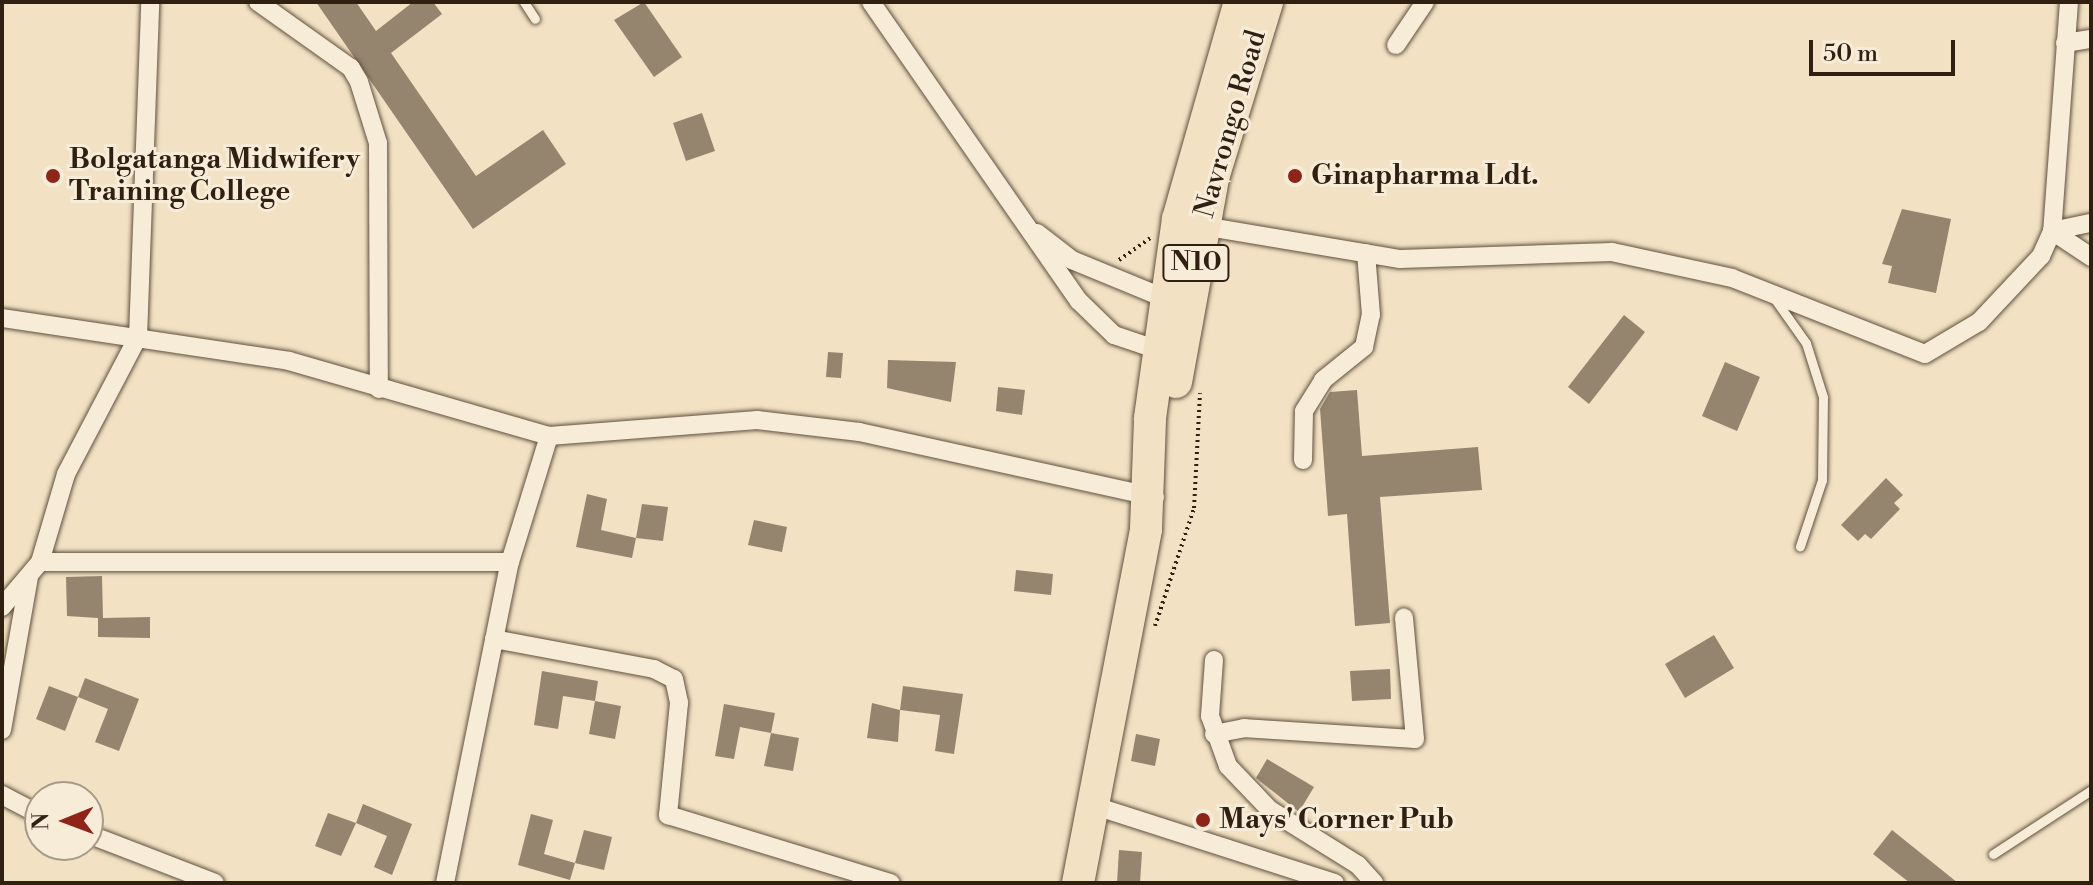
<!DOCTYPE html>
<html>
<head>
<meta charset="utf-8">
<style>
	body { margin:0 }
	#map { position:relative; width:2093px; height:885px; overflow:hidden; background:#f2e2c3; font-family:"Libre Bodoni",serif }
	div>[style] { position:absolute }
	.building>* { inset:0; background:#95856e }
	.path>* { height:4px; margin-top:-2px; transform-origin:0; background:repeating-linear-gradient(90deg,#302012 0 2px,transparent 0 6px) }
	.roads { filter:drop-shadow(0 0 2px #60503e) drop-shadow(0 0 2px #60503e) }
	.lane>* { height:9px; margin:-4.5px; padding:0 4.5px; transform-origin:4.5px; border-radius:4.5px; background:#f7ecd8 }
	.street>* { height:18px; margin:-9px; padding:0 9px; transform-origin:9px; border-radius:9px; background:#f7ecd8 }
	.highway>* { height:32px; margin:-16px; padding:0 16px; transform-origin:16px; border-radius:16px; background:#f2e2c3 }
	.dots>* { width:22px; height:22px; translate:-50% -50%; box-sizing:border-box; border:4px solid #f7ecd8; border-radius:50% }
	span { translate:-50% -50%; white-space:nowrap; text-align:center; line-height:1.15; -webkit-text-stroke:6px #f7ecd8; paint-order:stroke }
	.shield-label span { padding:2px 6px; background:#f7ecd8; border:2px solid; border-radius:6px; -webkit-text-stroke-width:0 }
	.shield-label { font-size:26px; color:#302012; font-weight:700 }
	.street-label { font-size:28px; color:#302012 }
	.poi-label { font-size:28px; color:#302012; font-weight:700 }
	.left { translate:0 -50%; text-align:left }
	.frame { position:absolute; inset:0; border:4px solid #302012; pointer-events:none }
	.north { position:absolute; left:24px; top:781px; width:80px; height:80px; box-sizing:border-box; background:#f7ecd8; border:2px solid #a79a89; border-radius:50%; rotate:269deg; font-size:22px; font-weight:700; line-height:32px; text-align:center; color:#302012 }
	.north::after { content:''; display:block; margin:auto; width:28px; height:36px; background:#8f2418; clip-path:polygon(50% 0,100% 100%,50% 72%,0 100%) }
	.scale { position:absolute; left:1809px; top:40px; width:146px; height:36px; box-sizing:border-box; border:4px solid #302012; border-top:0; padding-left:10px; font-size:24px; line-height:28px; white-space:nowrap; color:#302012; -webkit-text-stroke:6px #f7ecd8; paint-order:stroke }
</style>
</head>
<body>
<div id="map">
	<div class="building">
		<i style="clip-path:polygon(316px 2px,356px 2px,376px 31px,413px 2px,433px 2px,442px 14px,391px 53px,476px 176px,543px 130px,566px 164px,473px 229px)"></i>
		<i style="clip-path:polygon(644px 2px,682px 57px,654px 77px,614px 20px)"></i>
		<i style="clip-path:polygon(702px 113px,715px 151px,686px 161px,673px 123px)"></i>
		<i style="clip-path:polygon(1902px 209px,1951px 219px,1936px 293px,1888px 283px,1892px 266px,1882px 264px)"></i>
		<i style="clip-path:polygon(1624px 315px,1645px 332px,1589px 404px,1568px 387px)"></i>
		<i style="clip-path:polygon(828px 352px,843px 353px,841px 378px,826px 377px)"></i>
		<i style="clip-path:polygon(888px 360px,956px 362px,951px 402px,887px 388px)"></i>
		<i style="clip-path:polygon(1725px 362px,1760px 377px,1737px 431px,1702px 416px)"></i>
		<i style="clip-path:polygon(998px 387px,1025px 390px,1022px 415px,996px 411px)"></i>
		<i style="clip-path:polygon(1357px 390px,1362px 456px,1478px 447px,1482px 490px,1380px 497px,1390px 623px,1355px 626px,1347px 514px,1328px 516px,1320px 409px,1330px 392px)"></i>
		<i style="clip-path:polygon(1886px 478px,1903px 495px,1894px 503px,1900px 509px,1871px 539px,1865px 534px,1858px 541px,1841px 525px)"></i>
		<i style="clip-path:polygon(587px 494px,607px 499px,601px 530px,636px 538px,632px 558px,576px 547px)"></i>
		<i style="clip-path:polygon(642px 504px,668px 507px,663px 541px,636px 538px)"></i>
		<i style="clip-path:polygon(754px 520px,787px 527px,782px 552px,748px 545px)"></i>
		<i style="clip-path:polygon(1016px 570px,1053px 574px,1051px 595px,1014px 591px)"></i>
		<i style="clip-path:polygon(102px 576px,103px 618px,150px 617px,150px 638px,98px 637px,98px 618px,67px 616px,66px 577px)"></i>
		<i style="clip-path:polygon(1714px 635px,1734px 668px,1685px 698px,1665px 664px)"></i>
		<i style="clip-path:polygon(1390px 669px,1391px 699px,1352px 701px,1350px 671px)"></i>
		<i style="clip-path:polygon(542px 671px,598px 681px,595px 701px,563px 696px,558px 729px,534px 725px)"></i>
		<i style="clip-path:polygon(85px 678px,139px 699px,119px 751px,95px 742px,108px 709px,78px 697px)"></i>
		<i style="clip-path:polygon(49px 686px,78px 697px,65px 731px,36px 719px)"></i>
		<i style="clip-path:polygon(903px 686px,963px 694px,954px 754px,935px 751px,940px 715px,900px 710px)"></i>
		<i style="clip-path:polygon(595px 701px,621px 706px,615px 739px,589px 734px)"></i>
		<i style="clip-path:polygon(872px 703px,900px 710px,898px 742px,867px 738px)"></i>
		<i style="clip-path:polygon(724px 704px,775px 713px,771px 733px,740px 727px,734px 759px,715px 756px)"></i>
		<i style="clip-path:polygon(771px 733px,799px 738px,793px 771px,764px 766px)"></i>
		<i style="clip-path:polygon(1136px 734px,1160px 739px,1155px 766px,1131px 761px)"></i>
		<i style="clip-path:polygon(1267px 759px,1314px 787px,1299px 812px,1256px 778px)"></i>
		<i style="clip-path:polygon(363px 804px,412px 824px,392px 875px,374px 867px,387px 836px,356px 823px)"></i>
		<i style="clip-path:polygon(328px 813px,356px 823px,341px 856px,315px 846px)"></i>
		<i style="clip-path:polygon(531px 814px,553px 820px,544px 854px,575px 863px,570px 880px,518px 865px)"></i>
		<i style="clip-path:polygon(584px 830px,612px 837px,604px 870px,575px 863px)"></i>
		<i style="clip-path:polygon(1892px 830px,1958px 883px,1910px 883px,1873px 854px)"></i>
		<i style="clip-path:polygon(1119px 850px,1142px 852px,1140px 883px,1117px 883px)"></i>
	</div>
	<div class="path">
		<i style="left:1119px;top:260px;width:38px;rotate:-35deg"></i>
		<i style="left:1155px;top:626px;width:124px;rotate:-71.7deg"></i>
		<i style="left:1194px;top:508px;width:115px;rotate:-87deg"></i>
	</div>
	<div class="roads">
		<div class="lane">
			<i style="left:524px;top:2px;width:20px;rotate:57deg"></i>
			<i style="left:1774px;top:298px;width:55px;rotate:54.6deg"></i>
			<i style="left:1806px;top:343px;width:57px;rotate:72.5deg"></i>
			<i style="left:1823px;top:397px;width:83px;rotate:90.7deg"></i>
			<i style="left:1822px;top:480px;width:70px;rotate:108.4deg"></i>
			<i style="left:1993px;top:854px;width:117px;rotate:-33.1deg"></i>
		</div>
		<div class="street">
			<i style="left:258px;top:2px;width:114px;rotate:35.4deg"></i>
			<i style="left:351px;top:68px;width:16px;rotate:60deg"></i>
			<i style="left:359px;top:82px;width:64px;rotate:72.7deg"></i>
			<i style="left:378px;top:143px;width:246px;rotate:89.8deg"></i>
			<i style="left:871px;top:2px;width:364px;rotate:55.2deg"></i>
			<i style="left:1079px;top:301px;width:49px;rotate:44.2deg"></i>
			<i style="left:1114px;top:335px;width:56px;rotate:18.8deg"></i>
			<i style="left:2069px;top:2px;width:230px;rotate:94.2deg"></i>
			<i style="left:2052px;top:231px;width:47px;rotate:33.7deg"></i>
			<i style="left:2065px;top:43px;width:26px;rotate:-9deg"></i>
			<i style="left:1396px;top:45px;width:52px;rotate:-56deg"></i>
			<i style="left:1203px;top:226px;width:200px;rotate:9.5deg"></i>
			<i style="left:1400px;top:259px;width:212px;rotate:-1.9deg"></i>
			<i style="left:1612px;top:252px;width:123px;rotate:12.2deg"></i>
			<i style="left:1732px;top:278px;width:207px;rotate:21.5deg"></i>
			<i style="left:1925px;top:354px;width:63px;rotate:-30.7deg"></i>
			<i style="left:1979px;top:322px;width:91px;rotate:-46.8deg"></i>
			<i style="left:2041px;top:256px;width:27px;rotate:-66deg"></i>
			<i style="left:2052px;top:231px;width:40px;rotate:-12deg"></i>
			<i style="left:1037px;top:233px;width:44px;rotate:37.6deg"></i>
			<i style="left:1072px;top:260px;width:110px;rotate:22.4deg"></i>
			<i style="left:2px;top:318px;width:290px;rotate:8.5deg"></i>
			<i style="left:289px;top:361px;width:271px;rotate:16.1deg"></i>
			<i style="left:549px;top:436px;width:209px;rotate:-4.4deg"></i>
			<i style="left:757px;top:420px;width:103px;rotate:6.7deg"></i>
			<i style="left:859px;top:432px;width:303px;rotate:12.4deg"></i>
			<i style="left:1303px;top:460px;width:49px;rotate:-88.8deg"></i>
			<i style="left:1304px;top:411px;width:36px;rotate:-58deg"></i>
			<i style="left:1323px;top:380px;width:53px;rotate:-38.8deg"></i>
			<i style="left:1364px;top:347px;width:33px;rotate:-78deg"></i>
			<i style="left:1371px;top:315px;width:62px;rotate:-94.6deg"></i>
			<i style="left:40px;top:562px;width:470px"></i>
			<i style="left:2px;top:607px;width:59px;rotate:-49.8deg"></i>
			<i style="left:40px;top:562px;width:92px;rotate:-73.5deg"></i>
			<i style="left:66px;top:474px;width:155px;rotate:-62.3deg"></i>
			<i style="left:138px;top:337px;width:335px;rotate:-87.9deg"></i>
			<i style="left:494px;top:639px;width:163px;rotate:10.6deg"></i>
			<i style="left:654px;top:669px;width:22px;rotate:27deg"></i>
			<i style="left:674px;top:679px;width:25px;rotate:78deg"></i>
			<i style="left:679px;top:703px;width:113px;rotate:95.6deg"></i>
			<i style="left:668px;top:815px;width:233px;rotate:17deg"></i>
			<i style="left:1214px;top:660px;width:56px;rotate:94.1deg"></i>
			<i style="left:1210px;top:716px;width:53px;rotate:70.2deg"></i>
			<i style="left:1228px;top:766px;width:61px;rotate:46.3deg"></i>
			<i style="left:1270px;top:810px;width:104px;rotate:32deg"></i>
			<i style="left:1358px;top:865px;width:24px;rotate:48deg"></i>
			<i style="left:2px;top:730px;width:155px;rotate:-80deg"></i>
			<i style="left:1214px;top:734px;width:31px;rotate:-11deg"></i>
			<i style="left:1244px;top:728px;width:171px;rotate:3.7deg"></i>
			<i style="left:1415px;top:739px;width:122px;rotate:-95.2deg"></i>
			<i style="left:2px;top:795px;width:43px;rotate:27.8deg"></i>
			<i style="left:1092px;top:805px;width:255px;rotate:17.8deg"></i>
			<i style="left:88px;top:834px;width:136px;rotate:21.1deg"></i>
			<i style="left:445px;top:883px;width:328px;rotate:-78.6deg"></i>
			<i style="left:510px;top:562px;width:132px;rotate:-72.8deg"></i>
		</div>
		<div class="highway">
			<i style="left:1176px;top:382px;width:207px;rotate:-79.7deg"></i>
			<i style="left:1213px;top:178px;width:184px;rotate:-72.9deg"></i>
			<i style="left:1078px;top:883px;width:360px;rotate:-79.1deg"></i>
			<i style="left:1146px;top:529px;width:111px;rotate:-87.9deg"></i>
			<i style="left:1150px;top:418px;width:201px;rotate:-82deg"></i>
			<i style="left:1178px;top:219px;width:226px;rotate:-74.1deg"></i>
		</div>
	</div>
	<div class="dots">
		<i style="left:53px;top:176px;background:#8f2418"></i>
		<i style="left:1295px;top:176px;background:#8f2418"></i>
		<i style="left:1203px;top:820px;background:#8f2418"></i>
	</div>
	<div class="shield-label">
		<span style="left:1196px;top:263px">N10</span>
	</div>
	<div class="street-label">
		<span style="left:1231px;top:124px;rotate:-74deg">Navrongo Road</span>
	</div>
	<div class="poi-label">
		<span class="left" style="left:69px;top:176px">Bolgatanga Midwifery<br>Training College</span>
		<span class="left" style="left:1311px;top:176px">Ginapharma Ldt.</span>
		<span class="left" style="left:1219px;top:820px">Mays' Corner Pub</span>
	</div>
	<div class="frame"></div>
	<div class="north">N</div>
	<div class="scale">50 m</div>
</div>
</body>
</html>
